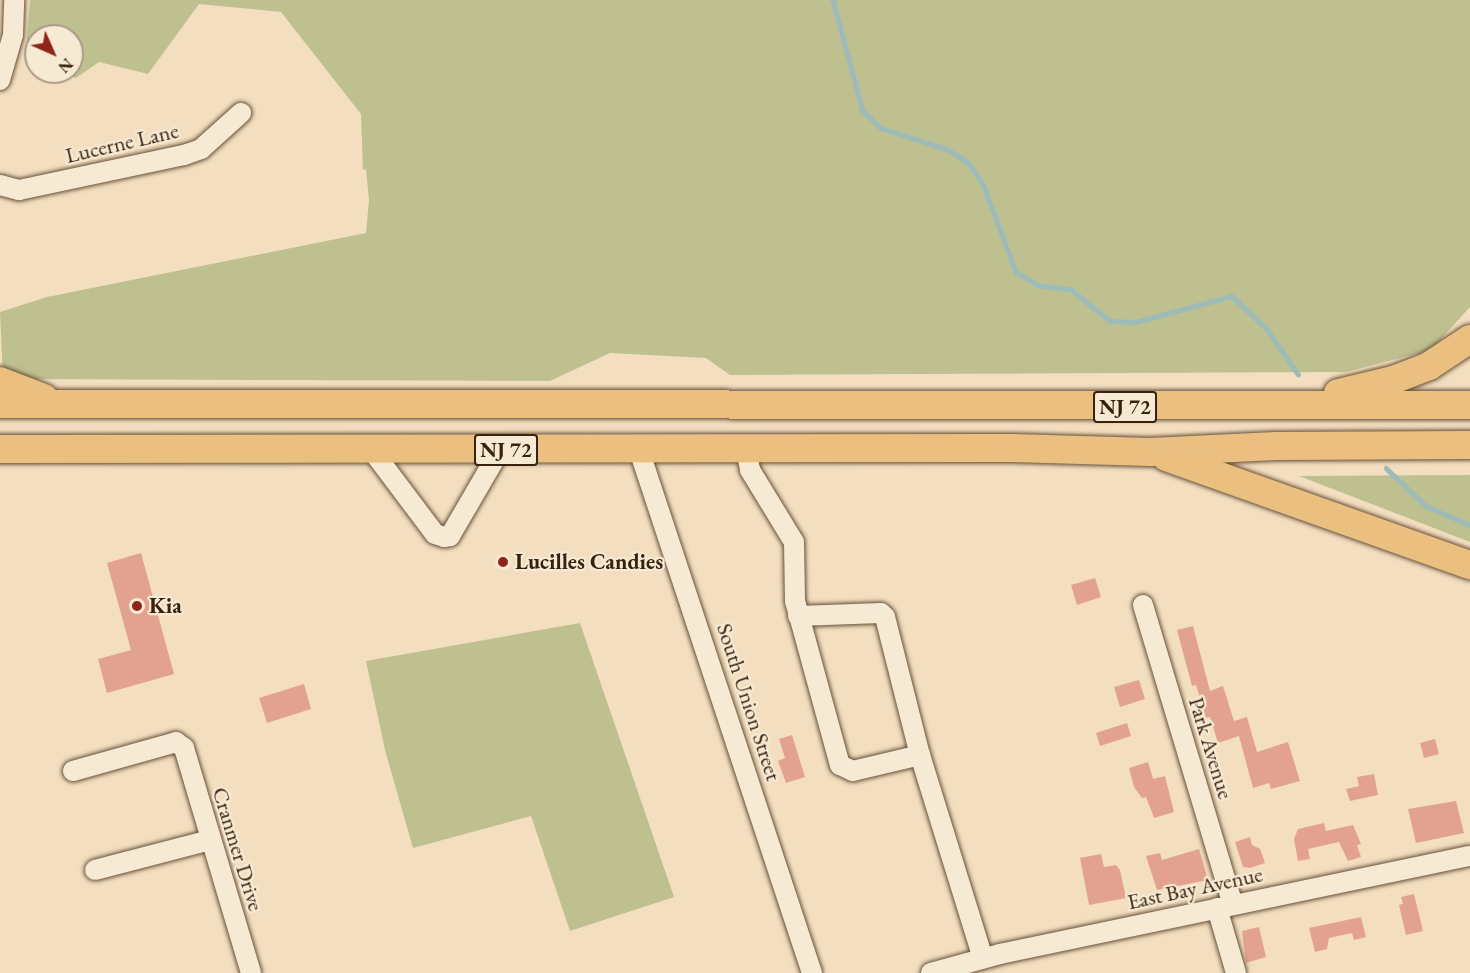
<!DOCTYPE html>
<html>
<head>
<meta charset="utf-8">
<style>
	body { margin:0 }
	#map { position:relative; width:1470px; height:973px; overflow:hidden; background:#f3debf; font-family:"EB Garamond",serif }
	div>[style] { position:absolute }
	.green>* { inset:0; background:#bec090 }
	.stream>* { height:4.5px; margin:-2.25px; padding:0 2.25px; transform-origin:2.25px; border-radius:2.25px; background:#9dbbb9 }
	.building>* { inset:0; background:#e3a28f }
	.roads { filter:drop-shadow(0 0 2px #67513a) drop-shadow(0 0 2px #67513a) }
	.minor>* { height:20px; margin:-10px; padding:0 10px; transform-origin:10px; border-radius:10px; background:#f7ead5 }
	.highway>* { height:28px; margin:-14px; padding:0 14px; transform-origin:14px; border-radius:14px; background:#eabf80 }
	.dots>* { width:16px; height:16px; translate:-50% -50%; box-sizing:border-box; border:3px solid #f7ead5; border-radius:50% }
	span { translate:-50% -50%; white-space:nowrap; text-align:center; line-height:1.15; -webkit-text-stroke:4.5px #f7ead5; paint-order:stroke }
	.shield-label span { padding:2px 4px; background:#f7ead5; border:2px solid; border-radius:4px; -webkit-text-stroke-width:0 }
	.shield-label { font-size:21px; color:#38220d; font-weight:700 }
	.street-label { font-size:22px; color:#38220d }
	.poi-label { font-size:22px; color:#38220d; font-weight:700 }
	.left { translate:0 -50%; text-align:left }
	.north { position:absolute; left:24px; top:24px; width:60px; height:60px; box-sizing:border-box; background:#f7ead5; border:2px solid #ab9a85; border-radius:50%; rotate:135deg; font-size:16px; font-weight:700; line-height:24px; text-align:center; color:#38220d }
	.north::after { content:''; display:block; margin:auto; width:21px; height:27px; background:#8f2418; clip-path:polygon(50% 0,100% 100%,50% 72%,0 100%) }
</style>
</head>
<body>
<div id="map">
	<div class="green">
		<i style="clip-path:polygon(30px 0,1470px 0,1470px 307px,1431px 350px,1346px 372px,730px 375px,706px 358px,610px 353px,550px 381px,3px 379px,0 312px,47px 297px,366px 233px,369px 200px,366px 169px,363px 170px,361px 114px,281px 12px,199px 4px,148px 74px,99px 62px,76px 78px,57px 72px,72px 72px,72px 36px,36px 36px,36px 65px,25px 62px)"></i>
		<i style="clip-path:polygon(1470px 475px,1470px 542px,1299px 476px)"></i>
		<i style="clip-path:polygon(580px 623px,674px 897px,570px 931px,531px 816px,413px 848px,385px 750px,366px 661px)"></i>
	</div>
	<div class="stream">
		<i style="left:833px;top:0;width:115px;rotate:74.9deg"></i>
		<i style="left:863px;top:111px;width:25px;rotate:43deg"></i>
		<i style="left:881px;top:128px;width:71px;rotate:17.9deg"></i>
		<i style="left:949px;top:150px;width:24px;rotate:33deg"></i>
		<i style="left:969px;top:163px;width:27px;rotate:57deg"></i>
		<i style="left:984px;top:186px;width:92px;rotate:69.6deg"></i>
		<i style="left:1016px;top:272px;width:26px;rotate:31deg"></i>
		<i style="left:1038px;top:285px;width:34px;rotate:8deg"></i>
		<i style="left:1072px;top:290px;width:49px;rotate:39.2deg"></i>
		<i style="left:1110px;top:321px;width:25px;rotate:2deg"></i>
		<i style="left:1135px;top:322px;width:100px;rotate:-15deg"></i>
		<i style="left:1232px;top:296px;width:48px;rotate:43.3deg"></i>
		<i style="left:1267px;top:329px;width:55px;rotate:55.4deg"></i>
		<i style="left:1386px;top:468px;width:55px;rotate:43.5deg"></i>
		<i style="left:1426px;top:506px;width:48px;rotate:23.4deg"></i>
	</div>
	<div class="building">
		<i style="clip-path:polygon(141px 553px,174px 674px,107px 693px,98px 659px,131px 650px,107px 563px)"></i>
		<i style="clip-path:polygon(1095px 578px,1101px 597px,1077px 605px,1071px 585px)"></i>
		<i style="clip-path:polygon(1193px 626px,1210px 691px,1223px 686px,1234px 721px,1247px 717px,1257px 752px,1288px 742px,1300px 781px,1271px 789px,1269px 783px,1253px 788px,1239px 736px,1218px 743px,1210px 717px,1206px 718px,1196px 685px,1192px 686px,1177px 630px)"></i>
		<i style="clip-path:polygon(1139px 680px,1145px 699px,1120px 707px,1114px 687px)"></i>
		<i style="clip-path:polygon(304px 684px,311px 709px,267px 723px,259px 698px)"></i>
		<i style="clip-path:polygon(1127px 723px,1131px 736px,1100px 746px,1096px 733px)"></i>
		<i style="clip-path:polygon(792px 735px,805px 777px,786px 783px,778px 761px,785px 758px,779px 739px)"></i>
		<i style="clip-path:polygon(1435px 739px,1439px 754px,1424px 758px,1420px 743px)"></i>
		<i style="clip-path:polygon(1148px 762px,1153px 779px,1165px 776px,1174px 812px,1154px 818px,1146px 797px,1142px 798px,1134px 787px,1129px 768px)"></i>
		<i style="clip-path:polygon(1374px 774px,1378px 795px,1350px 801px,1346px 789px,1359px 786px,1357px 777px)"></i>
		<i style="clip-path:polygon(1456px 801px,1464px 833px,1416px 843px,1408px 809px)"></i>
		<i style="clip-path:polygon(1324px 823px,1326px 831px,1353px 825px,1361px 844px,1357px 845px,1361px 857px,1348px 861px,1339px 842px,1308px 849px,1310px 859px,1298px 861px,1294px 839px,1298px 829px)"></i>
		<i style="clip-path:polygon(1250px 837px,1252px 845px,1260px 849px,1265px 863px,1250px 868px,1243px 867px,1235px 842px)"></i>
		<i style="clip-path:polygon(1199px 849px,1208px 880px,1157px 890px,1146px 856px,1160px 853px,1162px 860px)"></i>
		<i style="clip-path:polygon(1101px 854px,1104px 867px,1116px 865px,1120px 870px,1126px 898px,1089px 905px,1080px 858px)"></i>
		<i style="clip-path:polygon(1414px 894px,1423px 931px,1406px 935px,1399px 905px,1403px 904px,1401px 897px)"></i>
		<i style="clip-path:polygon(1361px 917px,1366px 937px,1354px 940px,1352px 933px,1329px 938px,1327px 949px,1315px 952px,1309px 928px)"></i>
		<i style="clip-path:polygon(1259px 927px,1266px 957px,1246px 963px,1242px 931px)"></i>
	</div>
	<div class="roads">
		<div class="minor">
			<i style="left:0;top:80px;width:47px;rotate:-73.9deg"></i>
			<i style="left:13px;top:35px;width:35px;rotate:-88deg"></i>
			<i style="left:0;top:185px;width:20px;rotate:15deg"></i>
			<i style="left:19px;top:190px;width:169px;rotate:-12deg"></i>
			<i style="left:184px;top:155px;width:18px;rotate:-19deg"></i>
			<i style="left:201px;top:149px;width:54px;rotate:-42deg"></i>
			<i style="left:638px;top:447px;width:554px;rotate:71.7deg"></i>
			<i style="left:371px;top:449px;width:106px;rotate:53deg"></i>
			<i style="left:435px;top:534px;width:9px;rotate:18deg"></i>
			<i style="left:444px;top:537px;width:6px;rotate:-9deg"></i>
			<i style="left:450px;top:536px;width:99px;rotate:-59.8deg"></i>
			<i style="left:746px;top:449px;width:21px;rotate:79deg"></i>
			<i style="left:750px;top:470px;width:84px;rotate:58.6deg"></i>
			<i style="left:794px;top:542px;width:59px;rotate:89deg"></i>
			<i style="left:795px;top:601px;width:170px;rotate:74.7deg"></i>
			<i style="left:840px;top:765px;width:14px;rotate:25deg"></i>
			<i style="left:853px;top:771px;width:69px;rotate:-13.4deg"></i>
			<i style="left:920px;top:755px;width:213px;rotate:72.8deg"></i>
			<i style="left:1143px;top:605px;width:313px;rotate:73.3deg"></i>
			<i style="left:798px;top:616px;width:83px;rotate:-2.1deg"></i>
			<i style="left:881px;top:613px;width:6px;rotate:45deg"></i>
			<i style="left:885px;top:617px;width:142px;rotate:75.8deg"></i>
			<i style="left:73px;top:771px;width:107px;rotate:-15.7deg"></i>
			<i style="left:176px;top:742px;width:10px;rotate:37deg"></i>
			<i style="left:184px;top:748px;width:235px;rotate:73.4deg"></i>
			<i style="left:95px;top:870px;width:119px;rotate:-14.6deg"></i>
			<i style="left:1217px;top:908px;width:68px;rotate:73.7deg"></i>
			<i style="left:931px;top:973px;width:72px;rotate:-15.4deg"></i>
			<i style="left:1000px;top:954px;width:480px;rotate:-11.8deg"></i>
		</div>
		<div class="highway">
			<i style="left:0;top:381px;width:47px;rotate:21.1deg"></i>
			<i style="left:1338px;top:393px;width:57px;rotate:-13.3deg"></i>
			<i style="left:1393px;top:380px;width:39px;rotate:-21deg"></i>
			<i style="left:1429px;top:366px;width:49px;rotate:-33.4deg"></i>
			<i style="left:0;top:404px;width:1470px;rotate:0.04deg"></i>
			<i style="left:0;top:449px;width:1012px;rotate:-0.06deg"></i>
			<i style="left:1012px;top:448px;width:138px;rotate:1.7deg"></i>
			<i style="left:1150px;top:452px;width:126px;rotate:-2.7deg"></i>
			<i style="left:1276px;top:446px;width:194px;rotate:-0.3deg"></i>
			<i style="left:1166px;top:457px;width:323px;rotate:19.6deg"></i>
		</div>
	</div>
	<div class="dots">
		<i style="left:503px;top:562px;background:#8f2418"></i>
		<i style="left:137px;top:606px;background:#8f2418"></i>
	</div>
	<div class="shield-label">
		<span style="left:1125px;top:407px">NJ 72</span>
		<span style="left:506px;top:450px">NJ 72</span>
	</div>
	<div class="street-label">
		<span style="left:122px;top:143px;rotate:-13deg">Lucerne Lane</span>
		<span style="left:749px;top:702px;rotate:72deg">South Union Street</span>
		<span style="left:1211px;top:748px;rotate:73deg">Park Avenue</span>
		<span style="left:238px;top:849px;rotate:73deg">Cranmer Drive</span>
		<span style="left:1195px;top:888px;rotate:-12deg">East Bay Avenue</span>
	</div>
	<div class="poi-label">
		<span class="left" style="left:515px;top:562px">Lucilles Candies</span>
		<span class="left" style="left:149px;top:606px">Kia</span>
	</div>
	<div class="north">N</div>
</div>
</body>
</html>
